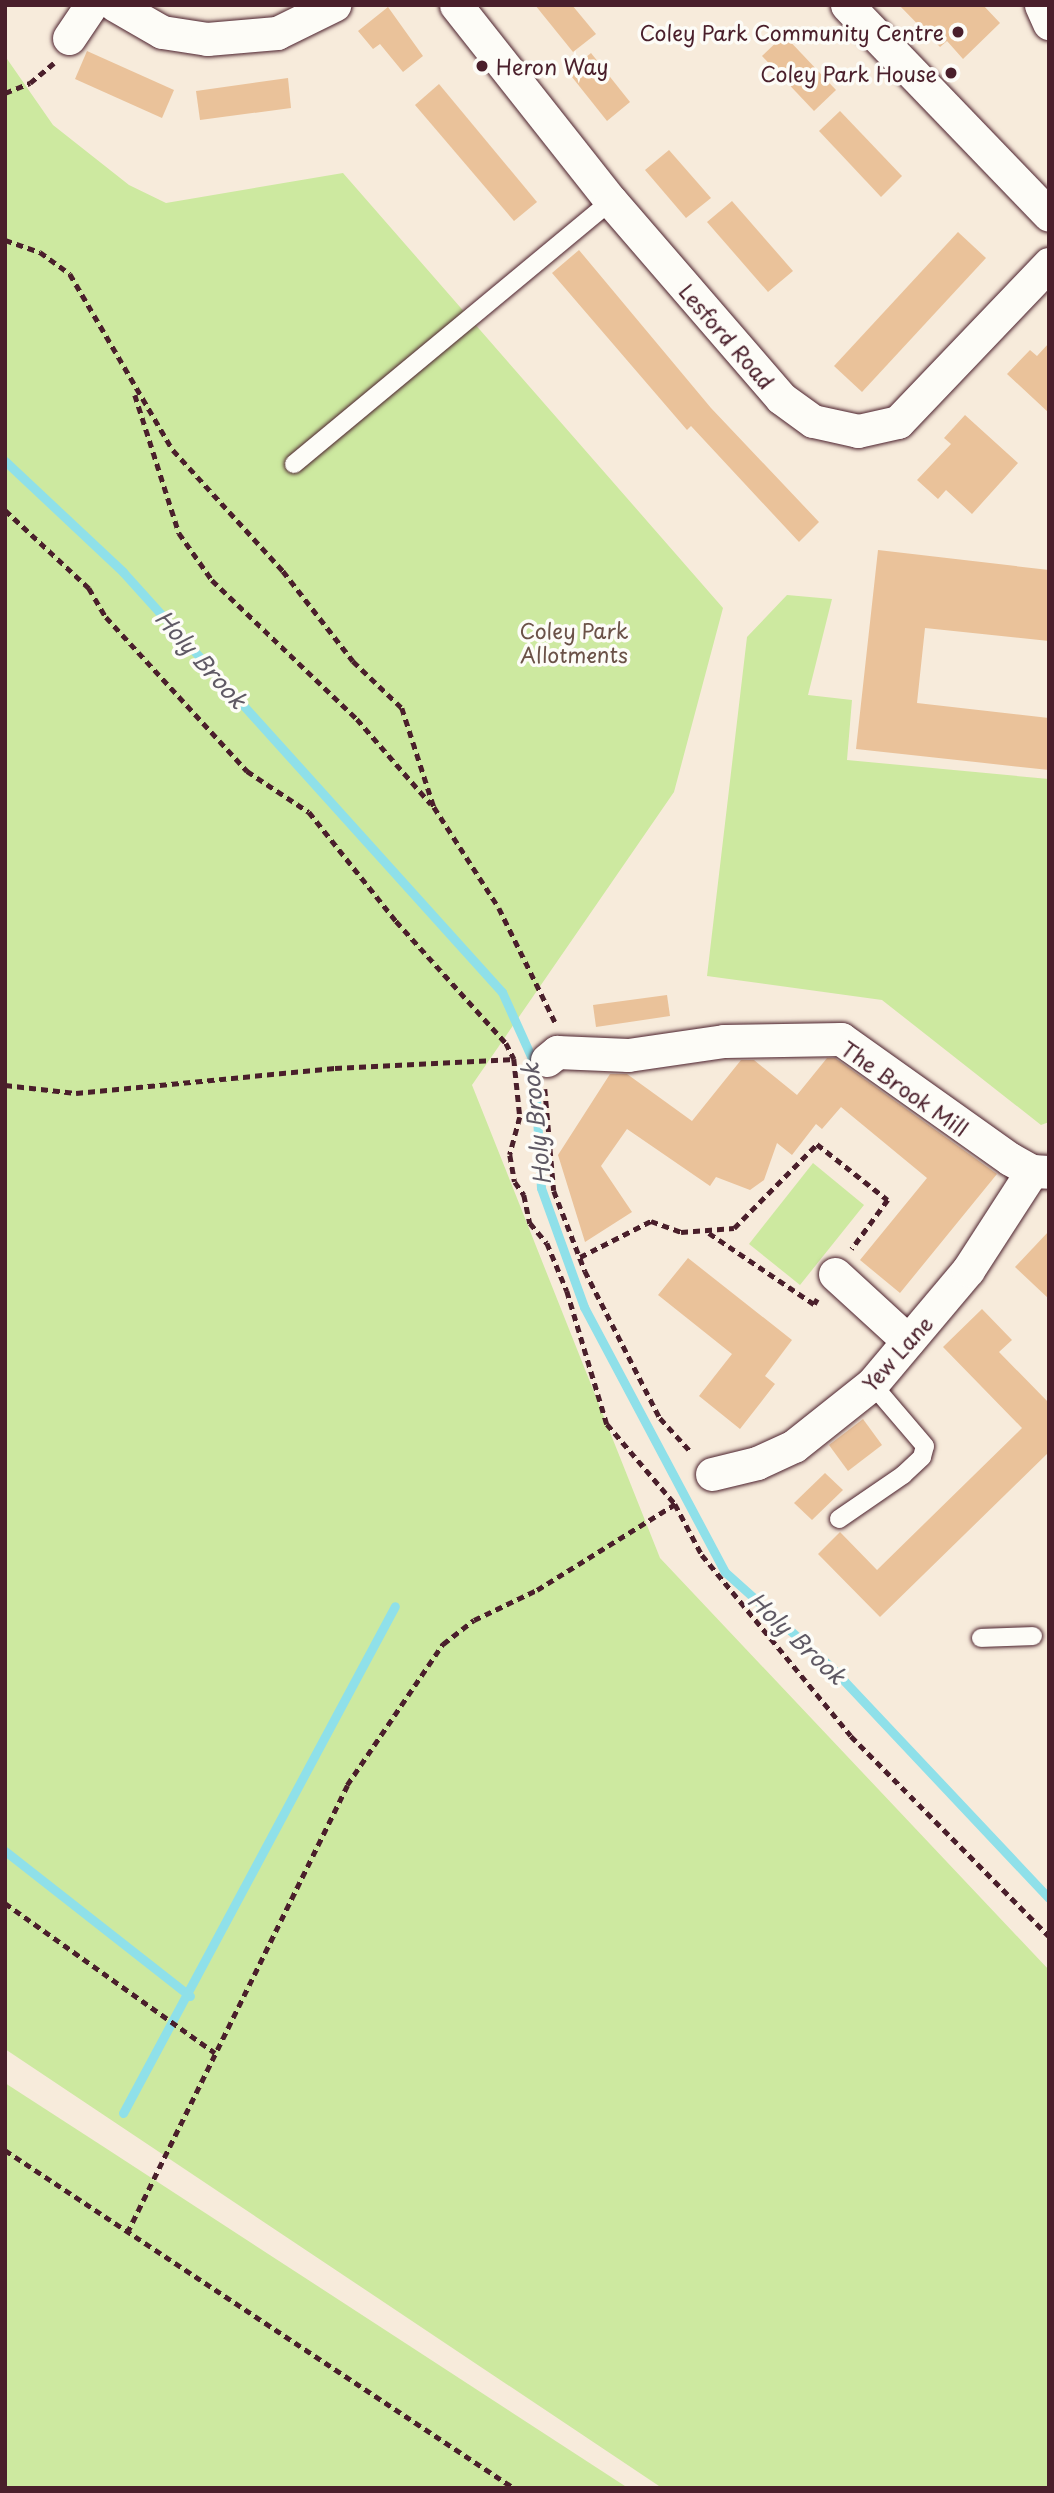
<!DOCTYPE html>
<html>
<head>
<meta charset="utf-8">
<style>
	body { margin:0 }
	#map { position:relative; width:1054px; height:2493px; overflow:hidden; background:#f7ebdb; font-family:"Playpen Sans",sans-serif }
	div>[style] { position:absolute }
	.green>* { inset:0; background:#cde9a0 }
	.stream>* { height:9px; margin:-4.5px; padding:0 4.5px; transform-origin:4.5px; border-radius:4.5px; background:#8fe0e9 }
	.building>* { inset:0; background:#eac29a }
	.path>* { height:4.5px; margin-top:-2.25px; transform-origin:0; background:repeating-linear-gradient(90deg,#4a1f2b 0 7px,transparent 0 12px) }
	.roads { filter:drop-shadow(0 0 2px #4a1f2b) drop-shadow(0 0 2px #4a1f2b) }
	.service>* { height:18px; margin:-9px; padding:0 9px; transform-origin:9px; border-radius:9px; background:#fdfcf7 }
	.minor>* { height:33px; margin:-16.5px; padding:0 16.5px; transform-origin:16.5px; border-radius:16.5px; background:#fdfcf7 }
	.dots>* { width:19px; height:19px; translate:-50% -50%; box-sizing:border-box; border:4px solid #fdfcf7; border-radius:50% }
	span { translate:-50% -50%; white-space:nowrap; text-align:center; line-height:1.15; -webkit-text-stroke:7px #fdfcf7; paint-order:stroke }
	.poi-label { font-size:21px; color:#4a1f2b }
	.right { translate:-100% -50%; text-align:right }
	.left { translate:0 -50%; text-align:left }
	.street-label { font-size:21px; color:#4a1f2b }
	.park-label { font-size:21px; color:#6b5248 }
	.water-label { font-size:23px; color:#5f5964; font-style:italic }
	.frame { position:absolute; inset:0; border:7px solid #4a1f2b; pointer-events:none }
</style>
</head>
<body>
<div id="map">
	<div class="green">
		<i style="clip-path:polygon(5px 56px,53px 125px,129px 185px,166px 203px,343px 173px,723px 608px,674px 792px,472px 1085px,660px 1558px,1049px 1970px,1049px 2488px,662px 2488px,5px 2049px)"></i>
		<i style="clip-path:polygon(787px 595px,832px 599px,808px 695px,852px 700px,847px 760px,1049px 779px,1049px 1122px,1041px 1125px,882px 1000px,707px 976px,747px 637px)"></i>
		<i style="clip-path:polygon(813px 1163px,864px 1205px,800px 1285px,749px 1244px)"></i>
		<i style="clip-path:polygon(5px 2083px,107px 2149px,628px 2488px,5px 2488px)"></i>
	</div>
	<div class="stream">
		<i style="left:5px;top:461px;width:162px;rotate:43.2deg"></i>
		<i style="left:123px;top:572px;width:566px;rotate:47.94deg"></i>
		<i style="left:502px;top:992px;width:78px;rotate:65.7deg"></i>
		<i style="left:534px;top:1063px;width:125px;rotate:86.8deg"></i>
		<i style="left:541px;top:1188px;width:127px;rotate:70.1deg"></i>
		<i style="left:584px;top:1307px;width:300px;rotate:62deg"></i>
		<i style="left:725px;top:1572px;width:144px;rotate:41.9deg"></i>
		<i style="left:832px;top:1668px;width:316px;rotate:46.7deg"></i>
		<i style="left:5px;top:1851px;width:235px;rotate:38.1deg"></i>
		<i style="left:123px;top:2113px;width:575px;rotate:-61.79deg"></i>
	</div>
	<div class="building">
		<i style="clip-path:polygon(535px 5px,572px 5px,596px 34px,573px 52px)"></i>
		<i style="clip-path:polygon(899px 5px,983px 5px,1000px 23px,963px 59px,947px 41px,940px 47px)"></i>
		<i style="clip-path:polygon(388px 7px,423px 56px,403px 72px,380px 44px,373px 49px,358px 31px)"></i>
		<i style="clip-path:polygon(784px 35px,836px 90px,814px 111px,762px 56px)"></i>
		<i style="clip-path:polygon(87px 51px,174px 90px,162px 118px,75px 79px)"></i>
		<i style="clip-path:polygon(591px 53px,630px 102px,607px 121px,568px 72px)"></i>
		<i style="clip-path:polygon(288px 78px,291px 108px,200px 120px,196px 91px)"></i>
		<i style="clip-path:polygon(439px 84px,537px 202px,514px 221px,415px 105px)"></i>
		<i style="clip-path:polygon(840px 111px,902px 176px,881px 197px,819px 131px)"></i>
		<i style="clip-path:polygon(669px 150px,711px 198px,686px 218px,645px 170px)"></i>
		<i style="clip-path:polygon(732px 201px,793px 271px,768px 292px,707px 222px)"></i>
		<i style="clip-path:polygon(958px 232px,986px 258px,862px 392px,834px 366px)"></i>
		<i style="clip-path:polygon(579px 250px,711px 408px,819px 522px,799px 542px,691px 426px,687px 430px,552px 273px)"></i>
		<i style="clip-path:polygon(1049px 343px,1049px 413px,1007px 374px,1030px 350px,1037px 356px)"></i>
		<i style="clip-path:polygon(965px 415px,1018px 463px,972px 514px,946px 490px,938px 499px,917px 480px,951px 444px,944px 438px)"></i>
		<i style="clip-path:polygon(878px 550px,1049px 570px,1049px 641px,925px 628px,917px 703px,1049px 718px,1049px 770px,856px 749px)"></i>
		<i style="clip-path:polygon(667px 995px,670px 1016px,596px 1027px,593px 1005px)"></i>
		<i style="clip-path:polygon(827px 1058px,835px 1058px,997px 1174px,900px 1293px,860px 1260px,927px 1178px,841px 1107px,822px 1129px,816px 1124px,792px 1155px,777px 1143px,764px 1180px,750px 1190px,716px 1177px,710px 1186px,627px 1129px,601px 1166px,632px 1212px,585px 1242px,558px 1155px,610px 1074px,627px 1074px,692px 1121px,741px 1060px,754px 1060px,797px 1095px)"></i>
		<i style="clip-path:polygon(1049px 1231px,1049px 1299px,1015px 1267px)"></i>
		<i style="clip-path:polygon(688px 1258px,792px 1340px,765px 1376px,775px 1384px,740px 1429px,699px 1396px,732px 1354px,658px 1295px)"></i>
		<i style="clip-path:polygon(982px 1309px,1012px 1340px,999px 1352px,1049px 1403px,1049px 1452px,880px 1617px,818px 1554px,840px 1532px,877px 1570px,1022px 1428px,943px 1347px)"></i>
		<i style="clip-path:polygon(863px 1419px,882px 1445px,848px 1471px,829px 1445px)"></i>
		<i style="clip-path:polygon(825px 1473px,843px 1490px,812px 1520px,794px 1503px)"></i>
	</div>
	<div class="path">
		<i style="left:5px;top:93px;width:27px;rotate:-22deg"></i>
		<i style="left:30px;top:83px;width:31px;rotate:-40deg"></i>
		<i style="left:5px;top:240px;width:37px;rotate:19deg"></i>
		<i style="left:40px;top:252px;width:37px;rotate:36deg"></i>
		<i style="left:70px;top:274px;width:204px;rotate:59.7deg"></i>
		<i style="left:173px;top:450px;width:164px;rotate:47.7deg"></i>
		<i style="left:283px;top:571px;width:114px;rotate:52.1deg"></i>
		<i style="left:353px;top:661px;width:68px;rotate:43.8deg"></i>
		<i style="left:402px;top:708px;width:104px;rotate:72.1deg"></i>
		<i style="left:434px;top:807px;width:120px;rotate:57.2deg"></i>
		<i style="left:499px;top:908px;width:127px;rotate:63.8deg"></i>
		<i style="left:135px;top:395px;width:145px;rotate:72.3deg"></i>
		<i style="left:179px;top:533px;width:57px;rotate:54.9deg"></i>
		<i style="left:212px;top:580px;width:201px;rotate:43.8deg"></i>
		<i style="left:357px;top:719px;width:113px;rotate:49deg"></i>
		<i style="left:5px;top:510px;width:115px;rotate:42.9deg"></i>
		<i style="left:89px;top:588px;width:34px;rotate:60deg"></i>
		<i style="left:106px;top:617px;width:209px;rotate:47.5deg"></i>
		<i style="left:247px;top:771px;width:74px;rotate:33.5deg"></i>
		<i style="left:309px;top:812px;width:139px;rotate:51.4deg"></i>
		<i style="left:396px;top:921px;width:164px;rotate:48deg"></i>
		<i style="left:506px;top:1043px;width:18px;rotate:63deg"></i>
		<i style="left:514px;top:1059px;width:58px;rotate:84.1deg"></i>
		<i style="left:520px;top:1117px;width:39px;rotate:105deg"></i>
		<i style="left:510px;top:1155px;width:27px;rotate:80deg"></i>
		<i style="left:515px;top:1182px;width:16px;rotate:55deg"></i>
		<i style="left:524px;top:1195px;width:29px;rotate:78deg"></i>
		<i style="left:530px;top:1223px;width:26px;rotate:50deg"></i>
		<i style="left:547px;top:1243px;width:52px;rotate:67.4deg"></i>
		<i style="left:567px;top:1291px;width:139px;rotate:73.3deg"></i>
		<i style="left:607px;top:1424px;width:105px;rotate:49.6deg"></i>
		<i style="left:675px;top:1504px;width:58px;rotate:62.1deg"></i>
		<i style="left:702px;top:1555px;width:234px;rotate:50.5deg"></i>
		<i style="left:851px;top:1736px;width:281px;rotate:45.3deg"></i>
		<i style="left:5px;top:1085px;width:71px;rotate:6.4deg"></i>
		<i style="left:76px;top:1093px;width:260px;rotate:-5.5deg"></i>
		<i style="left:335px;top:1068px;width:180px;rotate:-2.9deg"></i>
		<i style="left:545px;top:1089px;width:102px;rotate:85deg"></i>
		<i style="left:554px;top:1191px;width:86px;rotate:68.8deg"></i>
		<i style="left:585px;top:1271px;width:165px;rotate:63deg"></i>
		<i style="left:660px;top:1418px;width:47px;rotate:47.6deg"></i>
		<i style="left:709px;top:1233px;width:127px;rotate:34.1deg"></i>
		<i style="left:814px;top:1304px;width:6px;rotate:-59deg"></i>
		<i style="left:580px;top:1257px;width:80px;rotate:-26.9deg"></i>
		<i style="left:651px;top:1221px;width:32px;rotate:20deg"></i>
		<i style="left:681px;top:1232px;width:53px;rotate:-4.3deg"></i>
		<i style="left:734px;top:1228px;width:118px;rotate:-45.3deg"></i>
		<i style="left:817px;top:1144px;width:90px;rotate:38.3deg"></i>
		<i style="left:888px;top:1200px;width:61px;rotate:126.3deg"></i>
		<i style="left:5px;top:1903px;width:258px;rotate:35.5deg"></i>
		<i style="left:5px;top:2150px;width:611px;rotate:33.59deg"></i>
		<i style="left:127px;top:2233px;width:499px;rotate:-63.8deg"></i>
		<i style="left:347px;top:1785px;width:171px;rotate:-55.8deg"></i>
		<i style="left:443px;top:1644px;width:39px;rotate:-38deg"></i>
		<i style="left:474px;top:1620px;width:70px;rotate:-25.5deg"></i>
		<i style="left:537px;top:1590px;width:163px;rotate:-31.9deg"></i>
	</div>
	<div class="roads">
		<div class="service">
			<i style="left:294px;top:464px;width:412px;rotate:-39.7deg"></i>
			<i style="left:839px;top:1519px;width:78px;rotate:-34.5deg"></i>
			<i style="left:903px;top:1475px;width:26px;rotate:-43deg"></i>
			<i style="left:922px;top:1457px;width:11px;rotate:-75deg"></i>
			<i style="left:925px;top:1446px;width:82px;rotate:-130.5deg"></i>
			<i style="left:981px;top:1638px;width:52px;rotate:-2.2deg"></i>
		</div>
		<div class="minor">
			<i style="left:115px;top:5px;width:54px;rotate:29.9deg"></i>
			<i style="left:162px;top:32px;width:46px;rotate:8.8deg"></i>
			<i style="left:207px;top:39px;width:70px;rotate:-4.9deg"></i>
			<i style="left:277px;top:33px;width:64px;rotate:-26.2deg"></i>
			<i style="left:456px;top:5px;width:250px;rotate:51.7deg"></i>
			<i style="left:611px;top:201px;width:260px;rotate:49.2deg"></i>
			<i style="left:781px;top:398px;width:39px;rotate:36deg"></i>
			<i style="left:813px;top:421px;width:46px;rotate:12.5deg"></i>
			<i style="left:858px;top:431px;width:41px;rotate:-12.7deg"></i>
			<i style="left:898px;top:422px;width:219px;rotate:-46.3deg"></i>
			<i style="left:847px;top:5px;width:291px;rotate:46.1deg"></i>
			<i style="left:1041px;top:5px;width:20px;rotate:66deg"></i>
			<i style="left:69px;top:38px;width:40px;rotate:-56deg"></i>
			<i style="left:547px;top:1060px;width:13px;rotate:-39deg"></i>
			<i style="left:557px;top:1052px;width:71px;rotate:2.4deg"></i>
			<i style="left:628px;top:1055px;width:97px;rotate:-8.3deg"></i>
			<i style="left:724px;top:1041px;width:117px;rotate:-1deg"></i>
			<i style="left:841px;top:1039px;width:207px;rotate:35.4deg"></i>
			<i style="left:1010px;top:1159px;width:25px;rotate:29deg"></i>
			<i style="left:1032px;top:1171px;width:17px;rotate:3deg"></i>
			<i style="left:835px;top:1274px;width:99px;rotate:42.5deg"></i>
			<i style="left:712px;top:1474px;width:46px;rotate:-13.7deg"></i>
			<i style="left:757px;top:1463px;width:41px;rotate:-24.7deg"></i>
			<i style="left:794px;top:1446px;width:100px;rotate:-38.5deg"></i>
			<i style="left:872px;top:1384px;width:149px;rotate:-49.9deg"></i>
			<i style="left:968px;top:1270px;width:118px;rotate:-57.1deg"></i>
		</div>
	</div>
	<div class="dots">
		<i style="left:958px;top:32px;background:#4a1f2b"></i>
		<i style="left:482px;top:66px;background:#4a1f2b"></i>
		<i style="left:951px;top:73px;background:#4a1f2b"></i>
	</div>
	<div class="poi-label">
		<span class="right" style="left:944px;top:32px">Coley Park Community Centre</span>
		<span class="left" style="left:496px;top:66px">Heron Way</span>
		<span class="right" style="left:937px;top:73px">Coley Park House</span>
	</div>
	<div class="street-label">
		<span style="left:727px;top:336px;rotate:49deg">Lesford Road</span>
		<span style="left:905px;top:1088px;rotate:35deg">The Brook Mill</span>
		<span style="left:897px;top:1353px;rotate:-48deg">Yew Lane</span>
	</div>
	<div class="park-label">
		<span style="left:574px;top:642px">Coley Park<br>Allotments</span>
	</div>
	<div class="water-label">
		<span style="left:201px;top:659px;rotate:48deg">Holy Brook</span>
		<span style="left:536px;top:1124px;rotate:-96deg">Holy Brook</span>
		<span style="left:797px;top:1638px;rotate:43deg">Holy Brook</span>
	</div>
	<div class="frame"></div>
</div>
</body>
</html>
